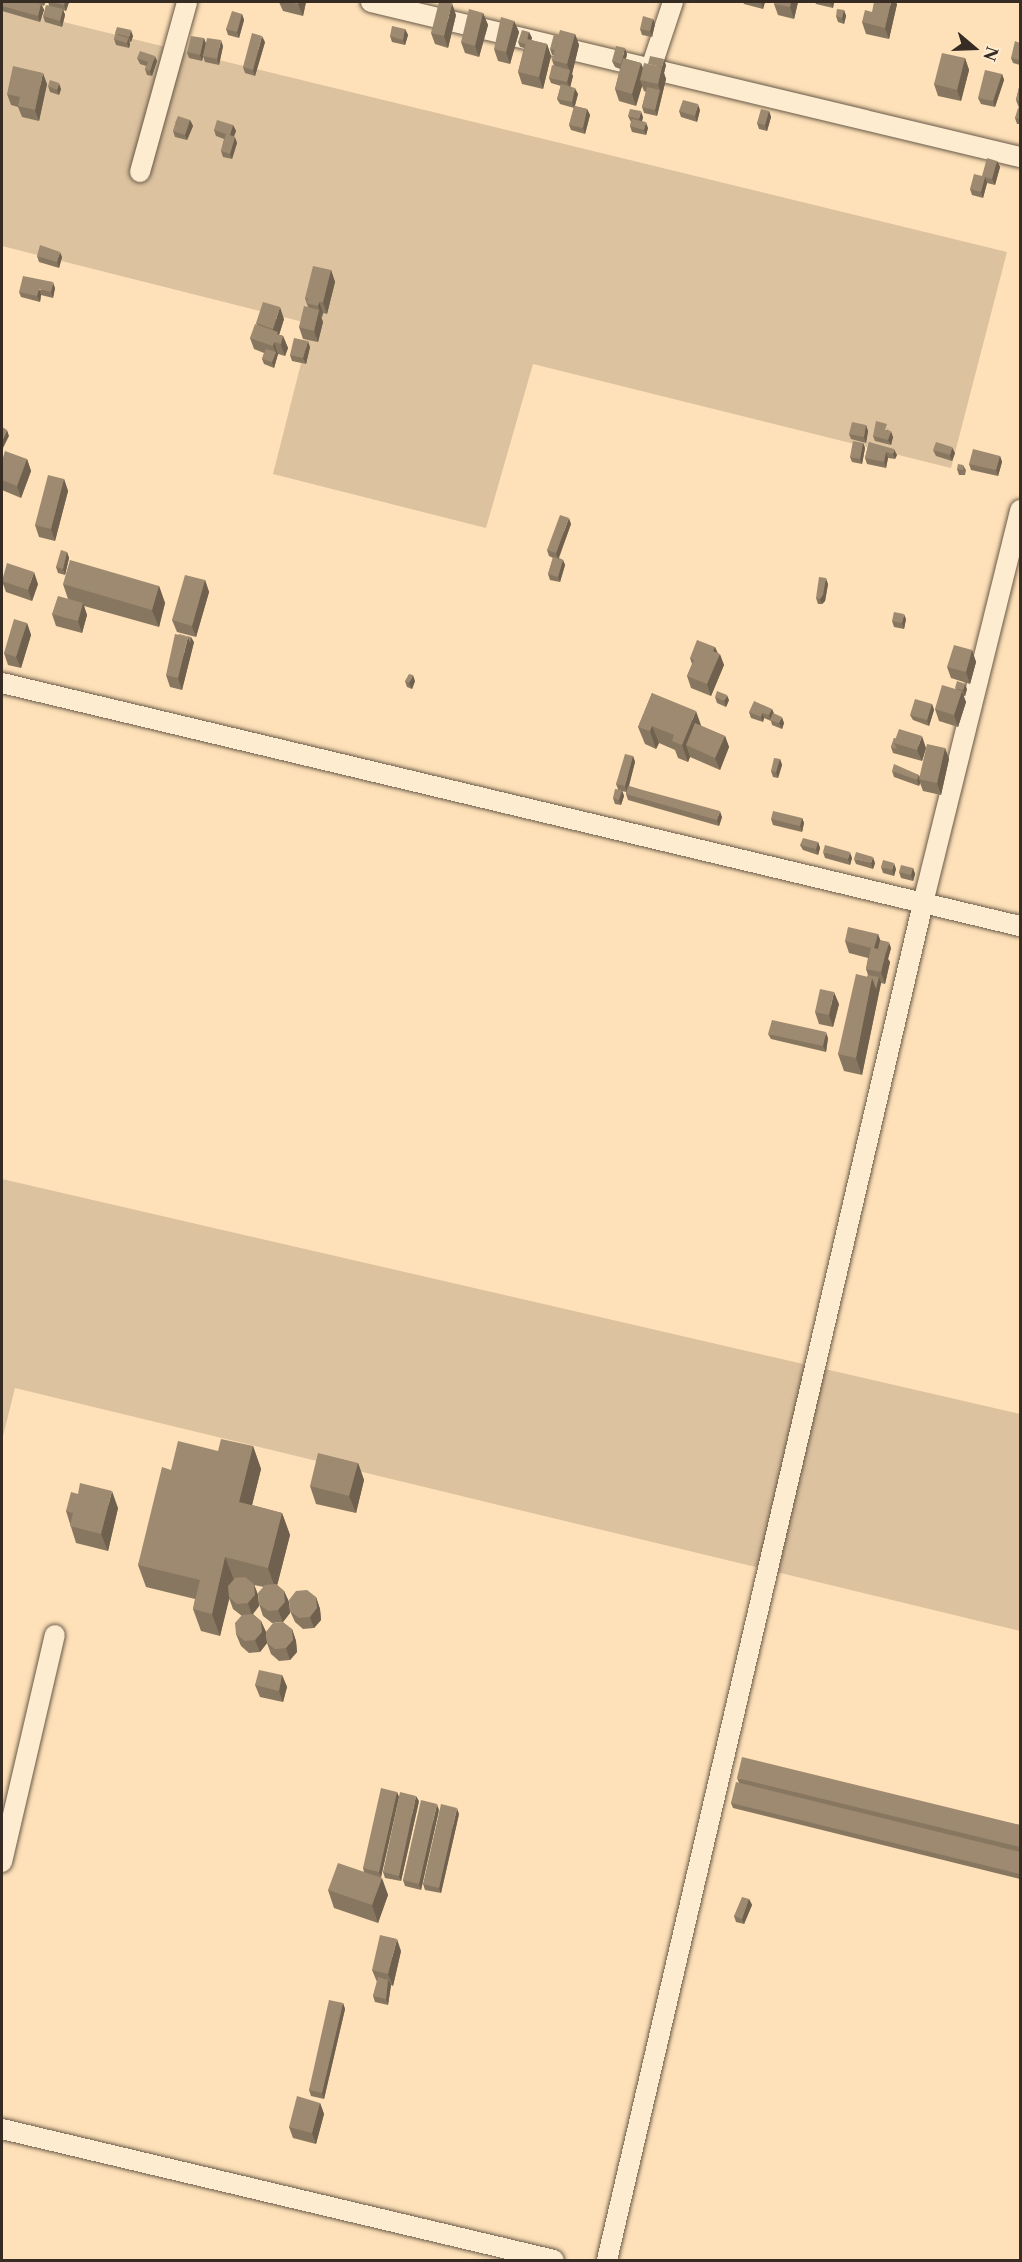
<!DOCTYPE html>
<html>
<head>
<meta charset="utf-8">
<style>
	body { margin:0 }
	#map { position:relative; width:1022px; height:2262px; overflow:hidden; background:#fee1b8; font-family:"Libre Caslon Text",serif }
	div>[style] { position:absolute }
	.green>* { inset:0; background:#dcc29f }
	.roads { filter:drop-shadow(0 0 2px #685948) drop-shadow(0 0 2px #685948) }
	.minor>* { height:20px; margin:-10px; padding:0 10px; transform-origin:10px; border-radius:10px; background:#feecd1 }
	.wall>* { inset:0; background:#887760 }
	.shaded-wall>* { inset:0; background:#6f614e }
	.building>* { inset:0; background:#9e8a70 }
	span { translate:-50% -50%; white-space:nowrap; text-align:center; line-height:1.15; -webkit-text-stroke:6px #feecd1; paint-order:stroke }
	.frame { position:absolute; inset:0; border:3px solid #362c23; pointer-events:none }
	.north { position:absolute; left:944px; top:18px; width:60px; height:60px; -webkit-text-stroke:4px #feecd1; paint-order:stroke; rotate:109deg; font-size:16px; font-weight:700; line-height:24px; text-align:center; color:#362c23 }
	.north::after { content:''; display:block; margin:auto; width:21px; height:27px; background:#362c23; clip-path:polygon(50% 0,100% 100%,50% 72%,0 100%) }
</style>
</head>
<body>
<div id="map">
	<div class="green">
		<i style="clip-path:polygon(2px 7px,1007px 252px,951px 468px,533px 364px,486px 528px,273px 474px,311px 324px,2px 246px)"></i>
		<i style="clip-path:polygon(2px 1179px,1020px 1414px,1020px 1631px,15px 1388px,2px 1440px)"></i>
	</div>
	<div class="roads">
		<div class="minor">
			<i style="left:371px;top:2px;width:667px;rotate:13.43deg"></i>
			<i style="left:651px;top:68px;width:70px;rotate:-71.6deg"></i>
			<i style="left:140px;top:172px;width:176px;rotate:-74.5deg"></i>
			<i style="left:2px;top:683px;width:1047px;rotate:13.43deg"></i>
			<i style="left:2px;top:1862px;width:233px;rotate:-76.9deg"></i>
			<i style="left:2px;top:2129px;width:567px;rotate:13.35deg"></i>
			<i style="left:607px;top:2260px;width:1393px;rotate:-76.89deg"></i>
			<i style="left:923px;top:903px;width:405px;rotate:-76.1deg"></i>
		</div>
	</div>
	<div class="wall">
		<i style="clip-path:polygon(2px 2px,46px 2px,44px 6px,42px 5px,44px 10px,40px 22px,2px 11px)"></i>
		<i style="clip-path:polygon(48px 2px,69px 2px,66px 11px,63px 10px,65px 15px,62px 27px,45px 22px,43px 16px,49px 5px)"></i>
		<i style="clip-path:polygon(279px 2px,306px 2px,303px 16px,283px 11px)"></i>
		<i style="clip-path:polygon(743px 2px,765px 2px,763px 9px,744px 4px)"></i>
		<i style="clip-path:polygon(798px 2px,794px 19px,778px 15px,774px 4px)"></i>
		<i style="clip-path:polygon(815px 2px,834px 2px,833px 8px,816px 4px)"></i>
		<i style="clip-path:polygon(897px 4px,889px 39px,866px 34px,862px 22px,872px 12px)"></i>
		<i style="clip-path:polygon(844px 10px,846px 16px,844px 24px,838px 22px,836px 16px)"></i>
		<i style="clip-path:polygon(483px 13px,488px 25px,479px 57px,465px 53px,461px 42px)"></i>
		<i style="clip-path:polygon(242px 14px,244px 20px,239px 38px,228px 35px,226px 29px)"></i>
		<i style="clip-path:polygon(456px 15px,448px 48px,435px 44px,431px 33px)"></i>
		<i style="clip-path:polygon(653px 19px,655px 24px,652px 37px,642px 35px,640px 29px)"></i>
		<i style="clip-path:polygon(514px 21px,519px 32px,510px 64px,498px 61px,494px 49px)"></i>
		<i style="clip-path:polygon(405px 29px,408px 35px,405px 45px,392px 42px,390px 36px)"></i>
		<i style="clip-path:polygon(529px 32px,532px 38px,531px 40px,547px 44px,551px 56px,543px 89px,522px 84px,518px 72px,524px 48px,520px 47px,518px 42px)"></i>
		<i style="clip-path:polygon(115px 33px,133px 36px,131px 42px,129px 42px,130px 44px,129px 48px,116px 45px,114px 39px,116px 35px)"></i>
		<i style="clip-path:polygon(575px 34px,579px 45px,572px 74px,573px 76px,570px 86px,578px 94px,575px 106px,587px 109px,590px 115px,585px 134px,571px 130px,569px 125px,574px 108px,560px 104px,557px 99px,561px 86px,551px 83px,549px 78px,554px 66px,552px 60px,554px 55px,552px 55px,550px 49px,559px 35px)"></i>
		<i style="clip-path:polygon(204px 38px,206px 44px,202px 61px,189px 58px,187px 52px)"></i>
		<i style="clip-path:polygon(265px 42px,255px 76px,245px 73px,243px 67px)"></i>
		<i style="clip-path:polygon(1020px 43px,1020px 65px,1013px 63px,1011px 58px)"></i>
		<i style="clip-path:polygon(223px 46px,219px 65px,205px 62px,203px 56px)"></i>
		<i style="clip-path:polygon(627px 54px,626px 59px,641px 63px,643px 68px,666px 65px,664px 73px,666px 79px,657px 116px,644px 113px,642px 107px,646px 92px,644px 91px,642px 86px,636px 106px,619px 101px,615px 89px,620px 69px,615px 67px,612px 61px)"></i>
		<i style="clip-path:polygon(137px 58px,157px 61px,152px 76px,147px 75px,145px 69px,146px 66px,140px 64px)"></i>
		<i style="clip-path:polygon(965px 58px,969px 70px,961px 101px,938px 96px,934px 84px)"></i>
		<i style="clip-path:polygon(1002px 74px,1004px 80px,995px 107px,981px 104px,978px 98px)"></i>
		<i style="clip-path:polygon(1020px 83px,1020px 124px,1017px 124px,1015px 118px,1019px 108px,1016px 100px)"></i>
		<i style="clip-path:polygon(47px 84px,39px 121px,22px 117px,18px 107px,11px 105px,7px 94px)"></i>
		<i style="clip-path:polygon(48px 86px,61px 89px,59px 95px,50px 92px)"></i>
		<i style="clip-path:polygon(700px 110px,697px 122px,681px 117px,679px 111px)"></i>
		<i style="clip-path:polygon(769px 111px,771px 117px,767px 131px,759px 129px,757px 123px)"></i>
		<i style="clip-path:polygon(628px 116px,643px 117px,642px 121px,648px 128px,646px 135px,632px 132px,630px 126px,631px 122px)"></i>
		<i style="clip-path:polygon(190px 120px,193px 126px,187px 140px,175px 137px,173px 131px,176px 124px,175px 123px)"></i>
		<i style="clip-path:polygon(233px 125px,236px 131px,234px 136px,237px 143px,232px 159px,223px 157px,221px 151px,224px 139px,216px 136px,214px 130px)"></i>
		<i style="clip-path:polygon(997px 161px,1000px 167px,995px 185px,987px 183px,983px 198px,972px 195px,970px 189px)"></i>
		<i style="clip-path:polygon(37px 256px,62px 257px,59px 268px,39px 262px)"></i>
		<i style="clip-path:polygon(331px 270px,335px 282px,327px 314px,323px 313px,321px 318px,323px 322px,318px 342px,303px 339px,299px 327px,308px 307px,305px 298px)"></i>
		<i style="clip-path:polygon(55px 288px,53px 298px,41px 295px,40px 302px,21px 297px,19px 292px)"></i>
		<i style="clip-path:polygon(284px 319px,279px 335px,283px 336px,288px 348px,285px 356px,278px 354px,274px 368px,264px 364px,262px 359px,264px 353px,254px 349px,250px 338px,257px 325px,256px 323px)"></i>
		<i style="clip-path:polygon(310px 347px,306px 364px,292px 361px,290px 355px)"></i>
		<i style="clip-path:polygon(866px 425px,868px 431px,866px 443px,851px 439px,849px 434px)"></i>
		<i style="clip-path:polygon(889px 429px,888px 430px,893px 437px,891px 445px,875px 441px,873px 436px)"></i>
		<i style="clip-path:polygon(869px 442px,897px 455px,895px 459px,888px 458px,886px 468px,867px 464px,865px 458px)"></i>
		<i style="clip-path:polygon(863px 443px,865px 448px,862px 464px,852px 462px,850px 457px)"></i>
		<i style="clip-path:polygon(933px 450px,955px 453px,952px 461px,936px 456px)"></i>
		<i style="clip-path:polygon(1000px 456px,1002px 462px,998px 476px,971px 470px,969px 464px)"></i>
		<i style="clip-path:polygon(27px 459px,31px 471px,21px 498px,2px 490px,2px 461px)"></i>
		<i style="clip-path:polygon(963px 465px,966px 470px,965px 475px,959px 475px,957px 469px)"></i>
		<i style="clip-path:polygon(64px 479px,68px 491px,55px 541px,39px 537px,35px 525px)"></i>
		<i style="clip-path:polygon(571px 524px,559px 558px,563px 560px,565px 565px,560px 582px,550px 580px,548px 574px,553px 558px,549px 556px,547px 550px)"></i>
		<i style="clip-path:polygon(67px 552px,69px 558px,65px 575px,58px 573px,56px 567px)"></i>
		<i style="clip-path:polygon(205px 580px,209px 592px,196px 637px,177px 632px,172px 620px)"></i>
		<i style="clip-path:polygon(2px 581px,38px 584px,32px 601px,6px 592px)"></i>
		<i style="clip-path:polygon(63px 584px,159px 586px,165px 603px,159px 627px,84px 606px,87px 615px,82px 633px,56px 626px,52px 614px,68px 599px)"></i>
		<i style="clip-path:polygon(828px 584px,825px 601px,822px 604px,818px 604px,816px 598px)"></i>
		<i style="clip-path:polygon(906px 619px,904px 629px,894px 627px,892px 621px)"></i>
		<i style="clip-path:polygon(27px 623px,31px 635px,21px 668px,8px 665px,4px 653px)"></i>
		<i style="clip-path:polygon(194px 642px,182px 690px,170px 687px,166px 675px)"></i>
		<i style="clip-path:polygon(715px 647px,724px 665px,711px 696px,691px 688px,687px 676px,692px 664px,690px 658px)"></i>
		<i style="clip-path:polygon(972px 650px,976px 662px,970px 684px,951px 678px,947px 667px)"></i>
		<i style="clip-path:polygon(405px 681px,415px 681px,412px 689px,407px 687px)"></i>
		<i style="clip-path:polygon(955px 688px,967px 689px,965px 696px,963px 696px,966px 702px,958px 727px,939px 721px,935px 709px,956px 689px)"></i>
		<i style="clip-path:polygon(652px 693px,701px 726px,725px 736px,729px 747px,720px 770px,690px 757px,688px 762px,678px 758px,675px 750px,659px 743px,656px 749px,645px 744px,638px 727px)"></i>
		<i style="clip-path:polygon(715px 697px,729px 700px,726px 707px,717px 703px)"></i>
		<i style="clip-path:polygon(932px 704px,934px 710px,929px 726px,913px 720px,910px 715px)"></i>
		<i style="clip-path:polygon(772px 709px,774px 714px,784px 723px,782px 729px,772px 725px,771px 721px,764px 718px,763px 722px,751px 718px,749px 712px)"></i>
		<i style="clip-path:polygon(894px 738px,926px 748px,922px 761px,893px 753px,891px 747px)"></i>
		<i style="clip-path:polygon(945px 748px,949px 759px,941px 795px,923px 791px,920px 783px,919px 786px,894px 777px,892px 771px,919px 775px,919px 777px)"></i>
		<i style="clip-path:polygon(633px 756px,635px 762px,629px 786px,722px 817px,719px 826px,628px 800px,626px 794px,626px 792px,622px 791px,624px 796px,621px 805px,615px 804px,613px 798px,618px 789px,616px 784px)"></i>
		<i style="clip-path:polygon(780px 759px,782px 765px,778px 778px,773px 777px,771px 771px)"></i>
		<i style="clip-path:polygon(802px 818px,804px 823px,802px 832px,773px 825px,771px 819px)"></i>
		<i style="clip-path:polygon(818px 842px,820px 848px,818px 855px,803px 850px,800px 845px)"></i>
		<i style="clip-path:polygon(823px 852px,852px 858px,850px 865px,825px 858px)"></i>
		<i style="clip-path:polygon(854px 859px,875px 863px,873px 869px,856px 864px)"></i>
		<i style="clip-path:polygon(881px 867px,896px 869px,894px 876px,883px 873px)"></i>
		<i style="clip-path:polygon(913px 868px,915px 874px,913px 881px,901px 878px,899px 872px)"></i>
		<i style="clip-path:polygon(878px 934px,880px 940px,891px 948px,888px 959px,890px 962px,885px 984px,881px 983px,862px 1075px,844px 1071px,838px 1054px,867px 977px,868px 975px,866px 969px,868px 958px,849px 953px,845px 941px)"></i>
		<i style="clip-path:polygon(839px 1004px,833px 1027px,819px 1024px,815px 1012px)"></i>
		<i style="clip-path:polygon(768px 1034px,828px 1038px,826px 1052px,771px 1039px)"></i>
		<i style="clip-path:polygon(253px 1446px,261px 1469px,252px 1505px,282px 1513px,290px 1535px,277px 1585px,284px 1591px,289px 1602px,290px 1613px,283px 1622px,272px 1623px,263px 1616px,259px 1604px,264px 1587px,254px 1585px,258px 1595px,259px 1606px,253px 1614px,261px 1621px,266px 1632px,267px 1643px,260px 1652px,249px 1653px,241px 1646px,236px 1634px,242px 1616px,233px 1609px,229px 1598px,220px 1636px,201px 1631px,193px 1609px,195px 1599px,146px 1587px,138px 1565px,171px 1470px,218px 1451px)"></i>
		<i style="clip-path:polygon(358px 1463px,364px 1480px,356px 1513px,316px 1504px,310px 1486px)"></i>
		<i style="clip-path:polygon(78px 1494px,118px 1508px,108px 1551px,76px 1543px,66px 1511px)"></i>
		<i style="clip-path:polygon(316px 1597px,320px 1609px,321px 1620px,314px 1628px,303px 1629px,295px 1622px,290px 1611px)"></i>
		<i style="clip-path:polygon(292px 1629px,296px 1641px,297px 1652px,290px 1660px,279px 1661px,271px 1654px,267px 1643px)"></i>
		<i style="clip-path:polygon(282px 1675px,287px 1687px,283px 1702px,260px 1697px,255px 1685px)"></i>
		<i style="clip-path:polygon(737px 1778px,1020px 1825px,1020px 1879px,733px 1808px,731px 1803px,739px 1783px)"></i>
		<i style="clip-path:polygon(397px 1792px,399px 1797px,381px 1877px,388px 1895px,378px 1923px,334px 1908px,328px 1890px,364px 1872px,363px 1868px)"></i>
		<i style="clip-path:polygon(419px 1801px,401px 1881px,385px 1878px,383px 1872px)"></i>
		<i style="clip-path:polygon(439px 1810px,421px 1890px,405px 1886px,403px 1880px)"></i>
		<i style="clip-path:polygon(459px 1814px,441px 1893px,425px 1890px,423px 1884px)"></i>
		<i style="clip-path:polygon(749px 1899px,752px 1905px,744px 1924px,736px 1922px,734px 1916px)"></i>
		<i style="clip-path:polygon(401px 1951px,393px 1986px,391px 1985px,388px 2005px,375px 2002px,373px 1996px,377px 1982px,372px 1970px)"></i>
		<i style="clip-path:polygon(343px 2003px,345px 2009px,324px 2099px,311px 2096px,309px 2090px)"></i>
		<i style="clip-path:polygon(320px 2103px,324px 2114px,316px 2144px,293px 2138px,289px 2127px)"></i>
	</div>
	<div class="shaded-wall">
		<i style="clip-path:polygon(65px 2px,69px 2px,66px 11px,64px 5px)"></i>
		<i style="clip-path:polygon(299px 2px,306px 2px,303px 16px,298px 4px)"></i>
		<i style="clip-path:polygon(761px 2px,765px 2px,763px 9px,761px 3px)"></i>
		<i style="clip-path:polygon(791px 2px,798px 2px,794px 19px,790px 7px)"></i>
		<i style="clip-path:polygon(830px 2px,834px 2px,833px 8px)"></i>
		<i style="clip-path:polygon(891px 2px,896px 2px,897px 4px,889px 39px,885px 28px)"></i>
		<i style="clip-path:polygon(452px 3px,456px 15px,448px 48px,444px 36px)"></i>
		<i style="clip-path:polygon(41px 4px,44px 10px,40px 22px,38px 16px)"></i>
		<i style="clip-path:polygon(63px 9px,65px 15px,62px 27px,60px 21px)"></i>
		<i style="clip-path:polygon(844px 10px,846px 16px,844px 24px,842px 18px)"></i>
		<i style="clip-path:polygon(483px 13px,488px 25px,479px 57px,475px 46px)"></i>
		<i style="clip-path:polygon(242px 14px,244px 20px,239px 38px,237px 32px)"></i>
		<i style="clip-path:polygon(653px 19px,655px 24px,652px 37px,650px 31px)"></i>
		<i style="clip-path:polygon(514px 21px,519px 32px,510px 64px,506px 52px)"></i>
		<i style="clip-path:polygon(405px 29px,408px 35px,405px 45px,403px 40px)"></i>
		<i style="clip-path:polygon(131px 30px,133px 36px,131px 42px,129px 37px)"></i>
		<i style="clip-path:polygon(529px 32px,532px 38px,528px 50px,526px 44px)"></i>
		<i style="clip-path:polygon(575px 34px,579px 45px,572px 74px,573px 76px,570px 88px,567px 82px,570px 72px,567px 64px)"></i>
		<i style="clip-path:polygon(262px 36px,265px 42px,255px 76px,253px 70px)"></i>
		<i style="clip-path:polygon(128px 38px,130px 44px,129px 48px,127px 43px)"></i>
		<i style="clip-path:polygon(204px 38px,206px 44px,202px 61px,200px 55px)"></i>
		<i style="clip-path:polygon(221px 40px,223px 46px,219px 65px,217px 59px)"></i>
		<i style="clip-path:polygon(547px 44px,551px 56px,543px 89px,539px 77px)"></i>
		<i style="clip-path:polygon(625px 48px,627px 54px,623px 70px,621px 64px)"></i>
		<i style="clip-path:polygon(155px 56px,157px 61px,152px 76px,150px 71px)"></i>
		<i style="clip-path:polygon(965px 58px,969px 70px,961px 101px,957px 90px)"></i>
		<i style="clip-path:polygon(664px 59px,666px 65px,664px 73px,666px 79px,657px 116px,655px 110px,660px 90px,658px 84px)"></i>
		<i style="clip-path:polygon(641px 63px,645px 74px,640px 80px,642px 86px,636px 106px,632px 94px)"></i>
		<i style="clip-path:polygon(43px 73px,47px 84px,39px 121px,35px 110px)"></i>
		<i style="clip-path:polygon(1002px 74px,1004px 80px,995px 107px,993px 101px)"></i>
		<i style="clip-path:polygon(59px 83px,61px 89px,59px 95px,57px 90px)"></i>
		<i style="clip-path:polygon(575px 88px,578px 94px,574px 108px,572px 102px)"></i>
		<i style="clip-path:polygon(698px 104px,700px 110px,697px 122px,695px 116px)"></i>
		<i style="clip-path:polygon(587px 109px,590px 115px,585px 134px,583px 128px)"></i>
		<i style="clip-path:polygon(641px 111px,643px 117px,641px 125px,639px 119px)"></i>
		<i style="clip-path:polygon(769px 111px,771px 117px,767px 131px,765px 125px)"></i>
		<i style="clip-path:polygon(190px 120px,193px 126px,187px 140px,185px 135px)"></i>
		<i style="clip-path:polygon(646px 122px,648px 128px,646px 135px,644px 130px)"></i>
		<i style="clip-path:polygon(233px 125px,236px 131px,232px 141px,230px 135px)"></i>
		<i style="clip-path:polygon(235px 137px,237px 143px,232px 159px,230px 154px)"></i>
		<i style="clip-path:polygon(997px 161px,1000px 167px,995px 185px,992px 179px)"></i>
		<i style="clip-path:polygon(985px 177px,987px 183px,983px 198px,981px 192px)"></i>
		<i style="clip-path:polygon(60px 252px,62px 257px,59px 268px,57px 262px)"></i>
		<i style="clip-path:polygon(331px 270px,335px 282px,327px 314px,323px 302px)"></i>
		<i style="clip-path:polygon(53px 282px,55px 288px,53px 298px,51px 292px)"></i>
		<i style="clip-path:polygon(39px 289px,41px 295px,40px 302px,37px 296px)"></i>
		<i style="clip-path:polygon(319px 302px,323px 313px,322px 318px,318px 306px)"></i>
		<i style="clip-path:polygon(280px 307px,284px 319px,279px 335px,283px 336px,288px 348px,285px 356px,278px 337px,277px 340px,273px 329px)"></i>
		<i style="clip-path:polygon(319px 310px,323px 322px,318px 342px,314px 331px)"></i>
		<i style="clip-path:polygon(308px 341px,310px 347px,306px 364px,303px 358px)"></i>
		<i style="clip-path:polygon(274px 342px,278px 354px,274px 368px,272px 362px,276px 353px,273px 346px)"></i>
		<i style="clip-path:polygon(866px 425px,868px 431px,866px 443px,864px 437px)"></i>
		<i style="clip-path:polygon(7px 430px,9px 436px,3px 448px,2px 441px)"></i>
		<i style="clip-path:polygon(891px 431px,893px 437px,891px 445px,888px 440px)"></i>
		<i style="clip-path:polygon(863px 443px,865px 448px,862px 464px,860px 459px)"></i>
		<i style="clip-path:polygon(952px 447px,955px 453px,952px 461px,950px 455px)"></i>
		<i style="clip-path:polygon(894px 449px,897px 455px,895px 459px,893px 454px)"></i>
		<i style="clip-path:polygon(886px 452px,888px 458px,886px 468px,884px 462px)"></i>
		<i style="clip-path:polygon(1000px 456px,1002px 462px,998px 476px,996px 470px)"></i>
		<i style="clip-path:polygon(27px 459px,31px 471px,21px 498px,17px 486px)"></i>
		<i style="clip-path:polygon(64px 479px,68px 491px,55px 541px,51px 529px)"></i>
		<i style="clip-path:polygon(569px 518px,571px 524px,558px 559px,556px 553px)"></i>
		<i style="clip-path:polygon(67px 552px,69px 558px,65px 575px,63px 569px)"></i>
		<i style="clip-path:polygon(563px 560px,565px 565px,560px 582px,558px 577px)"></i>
		<i style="clip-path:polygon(34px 572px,38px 584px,32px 601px,28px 590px)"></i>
		<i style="clip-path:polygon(826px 578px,828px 584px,825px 601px,822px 604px,820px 599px)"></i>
		<i style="clip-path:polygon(205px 580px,209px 592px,196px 637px,192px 626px)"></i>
		<i style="clip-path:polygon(159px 586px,165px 603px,159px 627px,152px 610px)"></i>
		<i style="clip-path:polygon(83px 603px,87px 615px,82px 633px,78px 621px)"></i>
		<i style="clip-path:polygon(904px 614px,906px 619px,904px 629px,902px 623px)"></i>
		<i style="clip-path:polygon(27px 623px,31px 635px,21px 668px,16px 657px)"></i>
		<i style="clip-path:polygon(188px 637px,191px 637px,194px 642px,182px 690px,178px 678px)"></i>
		<i style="clip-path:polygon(715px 647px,718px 656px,720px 654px,724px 665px,711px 696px,707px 684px,713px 651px)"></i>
		<i style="clip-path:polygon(972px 650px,976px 662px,970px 684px,966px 672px)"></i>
		<i style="clip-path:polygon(413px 675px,415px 681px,412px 689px,409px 683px)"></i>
		<i style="clip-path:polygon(965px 684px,967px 689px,965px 696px,963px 690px)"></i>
		<i style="clip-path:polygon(962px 691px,966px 702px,958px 727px,954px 715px)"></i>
		<i style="clip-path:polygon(727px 695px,729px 700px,726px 707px,724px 701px)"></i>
		<i style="clip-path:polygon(932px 704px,934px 710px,929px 726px,927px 720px)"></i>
		<i style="clip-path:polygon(772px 709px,774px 714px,770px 720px,769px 715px)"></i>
		<i style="clip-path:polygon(696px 711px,702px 728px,686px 745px,690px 757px,688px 762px,682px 745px)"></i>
		<i style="clip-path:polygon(762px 713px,764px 718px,763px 722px,761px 717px)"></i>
		<i style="clip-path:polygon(782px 717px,784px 723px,782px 729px,779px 723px)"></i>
		<i style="clip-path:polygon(652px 726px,659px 743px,656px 749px,650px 731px)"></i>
		<i style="clip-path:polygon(725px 736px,729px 747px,720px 770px,715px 758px)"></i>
		<i style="clip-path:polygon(922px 736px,926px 748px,922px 761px,917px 750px)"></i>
		<i style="clip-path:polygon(945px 748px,949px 759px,941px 795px,937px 783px)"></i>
		<i style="clip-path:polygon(633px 756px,635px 762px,627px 792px,625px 786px)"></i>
		<i style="clip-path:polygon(780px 759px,782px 765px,778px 778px,776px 772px)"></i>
		<i style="clip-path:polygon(919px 775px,920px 779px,919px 779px,920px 783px,919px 786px,917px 780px)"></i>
		<i style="clip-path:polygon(622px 790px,624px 796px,621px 805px,619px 800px)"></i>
		<i style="clip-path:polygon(720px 811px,722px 817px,719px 826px,717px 820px)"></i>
		<i style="clip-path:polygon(802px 818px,804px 823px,802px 832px,800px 826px)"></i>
		<i style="clip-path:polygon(818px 842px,820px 848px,818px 855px,816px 849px)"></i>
		<i style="clip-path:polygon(850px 852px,852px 858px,850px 865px,848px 859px)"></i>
		<i style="clip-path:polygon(873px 857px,875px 863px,873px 869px,871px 863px)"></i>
		<i style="clip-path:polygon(894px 863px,896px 869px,894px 876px,892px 870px)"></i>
		<i style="clip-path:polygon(913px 868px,915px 874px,913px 881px,911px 875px)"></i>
		<i style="clip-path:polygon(878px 934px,882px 945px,876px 954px,874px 948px)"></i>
		<i style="clip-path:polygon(889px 942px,891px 948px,888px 959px,890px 962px,885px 984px,881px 972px)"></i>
		<i style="clip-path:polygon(879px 977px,881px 983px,862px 1075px,856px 1058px,872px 978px)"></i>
		<i style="clip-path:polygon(834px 992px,839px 1004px,833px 1027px,829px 1015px)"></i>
		<i style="clip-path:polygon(826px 1032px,828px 1038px,826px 1052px,823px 1046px)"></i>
		<i style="clip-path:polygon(253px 1446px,261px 1469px,247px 1525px,239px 1502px)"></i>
		<i style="clip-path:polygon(358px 1463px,364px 1480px,356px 1513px,349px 1496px)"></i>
		<i style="clip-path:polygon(112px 1491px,118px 1508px,108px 1551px,101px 1534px)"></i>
		<i style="clip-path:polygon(282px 1513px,290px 1535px,276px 1590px,268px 1568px)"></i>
		<i style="clip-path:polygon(225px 1557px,234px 1580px,220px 1636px,212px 1614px)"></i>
		<i style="clip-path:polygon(254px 1584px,258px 1595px,259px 1606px,252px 1615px,248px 1603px)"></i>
		<i style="clip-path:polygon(284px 1591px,289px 1602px,290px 1613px,283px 1622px,278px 1610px)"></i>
		<i style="clip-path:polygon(316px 1597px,320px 1609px,321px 1620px,314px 1628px,310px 1617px)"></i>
		<i style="clip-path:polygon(261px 1621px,266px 1632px,267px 1643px,260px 1652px,255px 1640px)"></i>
		<i style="clip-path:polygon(292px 1629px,296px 1641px,297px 1652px,290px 1660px,286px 1648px)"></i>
		<i style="clip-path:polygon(282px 1675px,287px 1687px,283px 1702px,279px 1691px)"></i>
		<i style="clip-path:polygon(397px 1792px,399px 1797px,381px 1877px,379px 1872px)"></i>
		<i style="clip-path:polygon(416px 1796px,419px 1801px,401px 1881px,399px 1876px)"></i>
		<i style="clip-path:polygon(437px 1804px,439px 1810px,421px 1890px,419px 1884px)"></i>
		<i style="clip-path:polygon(457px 1808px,459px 1814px,441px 1893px,439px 1888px)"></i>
		<i style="clip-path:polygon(382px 1878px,388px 1895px,378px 1923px,372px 1905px)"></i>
		<i style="clip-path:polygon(749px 1899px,752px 1905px,744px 1924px,742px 1919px)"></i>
		<i style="clip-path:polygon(397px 1939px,401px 1951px,393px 1986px,388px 1974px)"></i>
		<i style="clip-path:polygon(388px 1980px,391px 1985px,388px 2005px,386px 1999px)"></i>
		<i style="clip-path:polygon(343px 2003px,345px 2009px,324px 2099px,322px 2093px)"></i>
		<i style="clip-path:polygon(320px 2103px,324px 2114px,316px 2144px,312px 2133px)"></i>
	</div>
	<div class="building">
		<i style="clip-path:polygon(2px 2px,32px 2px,41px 4px,38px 16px,2px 6px)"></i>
		<i style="clip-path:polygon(51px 2px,65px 2px,64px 5px)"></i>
		<i style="clip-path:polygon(287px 2px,299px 2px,298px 4px)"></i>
		<i style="clip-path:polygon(439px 2px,445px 2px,452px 3px,444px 36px,431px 33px)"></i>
		<i style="clip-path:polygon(774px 2px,791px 2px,790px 7px,774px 4px)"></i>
		<i style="clip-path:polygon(874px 2px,891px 2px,885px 28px,862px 22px,865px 10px,872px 12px)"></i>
		<i style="clip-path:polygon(46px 5px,63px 9px,60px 21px,43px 16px)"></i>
		<i style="clip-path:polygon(469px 9px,483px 13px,475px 46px,461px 42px)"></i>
		<i style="clip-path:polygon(837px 9px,844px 10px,842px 18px,836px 16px)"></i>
		<i style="clip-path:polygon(232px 11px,242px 14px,237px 32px,226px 29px)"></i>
		<i style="clip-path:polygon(643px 16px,653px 19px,650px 31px,640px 29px)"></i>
		<i style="clip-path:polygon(501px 17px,514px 21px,506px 52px,494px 49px)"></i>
		<i style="clip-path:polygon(392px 26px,405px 29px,403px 40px,390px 36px)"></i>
		<i style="clip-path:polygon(117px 27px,131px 30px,129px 37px,115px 33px)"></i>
		<i style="clip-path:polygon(522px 30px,529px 32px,526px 44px,518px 42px)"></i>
		<i style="clip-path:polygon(560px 30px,575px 34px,567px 64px,552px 60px)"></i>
		<i style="clip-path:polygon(252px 33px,262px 36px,253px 70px,243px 67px)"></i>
		<i style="clip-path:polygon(115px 34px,128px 38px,127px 43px,114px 39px)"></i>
		<i style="clip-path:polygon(554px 34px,559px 35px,555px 50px,550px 49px)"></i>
		<i style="clip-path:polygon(191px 36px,204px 38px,200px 55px,187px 52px)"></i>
		<i style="clip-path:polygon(207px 38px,221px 40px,217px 59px,203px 56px)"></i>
		<i style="clip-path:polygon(527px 39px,547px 44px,539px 77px,518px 72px)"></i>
		<i style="clip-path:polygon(1015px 41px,1020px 43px,1020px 60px,1011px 58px)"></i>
		<i style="clip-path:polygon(616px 46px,625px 48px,621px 64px,612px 61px)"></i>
		<i style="clip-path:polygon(140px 51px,155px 56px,150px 71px,145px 69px,148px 62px,137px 58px)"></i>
		<i style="clip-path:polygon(942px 53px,965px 58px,957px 90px,934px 84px)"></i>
		<i style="clip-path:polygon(650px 56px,664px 59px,662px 67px,648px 64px)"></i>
		<i style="clip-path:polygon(623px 58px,641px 63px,632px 94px,615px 89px)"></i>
		<i style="clip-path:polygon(644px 63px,662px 67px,658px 84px,640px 80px)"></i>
		<i style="clip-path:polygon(552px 65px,570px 70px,567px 82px,549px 78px)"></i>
		<i style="clip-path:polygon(13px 66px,43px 73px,35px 110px,18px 106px,20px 97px,7px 94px)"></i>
		<i style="clip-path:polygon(985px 70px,1002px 74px,993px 101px,978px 98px)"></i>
		<i style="clip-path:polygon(50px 80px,59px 83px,57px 90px,48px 86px)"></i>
		<i style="clip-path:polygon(1020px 83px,1020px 101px,1016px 100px)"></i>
		<i style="clip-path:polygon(561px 84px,575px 88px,572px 102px,557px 99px)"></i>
		<i style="clip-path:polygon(647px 87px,660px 90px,655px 110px,642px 107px)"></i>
		<i style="clip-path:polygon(683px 100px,698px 104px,695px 116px,679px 111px)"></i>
		<i style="clip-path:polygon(574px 106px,587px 109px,583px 128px,569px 125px)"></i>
		<i style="clip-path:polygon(1018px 108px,1020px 109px,1020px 119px,1015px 118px)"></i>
		<i style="clip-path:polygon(630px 109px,641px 111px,639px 119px,628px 116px)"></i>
		<i style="clip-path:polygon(761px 109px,769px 111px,765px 125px,757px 123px)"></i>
		<i style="clip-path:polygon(178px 116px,190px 120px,185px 135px,173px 131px,175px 124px,180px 125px,175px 123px)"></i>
		<i style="clip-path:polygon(632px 119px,646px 122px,644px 130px,630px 126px)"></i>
		<i style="clip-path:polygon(217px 120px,233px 125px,230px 135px,235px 137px,230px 154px,221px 151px,226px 134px,214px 130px)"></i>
		<i style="clip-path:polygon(987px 158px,997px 161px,992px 179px,985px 177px,981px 192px,970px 189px,974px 174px,982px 176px)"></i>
		<i style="clip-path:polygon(40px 245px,60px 252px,57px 262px,37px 256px)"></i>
		<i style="clip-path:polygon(313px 266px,331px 270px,323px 302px,319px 302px,318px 306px,306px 303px,308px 299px,305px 298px)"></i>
		<i style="clip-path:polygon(23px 276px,53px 282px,51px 292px,39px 289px,37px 296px,19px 292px)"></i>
		<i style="clip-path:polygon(263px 302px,280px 307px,273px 329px,256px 323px)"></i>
		<i style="clip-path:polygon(304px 306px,319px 310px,314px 331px,299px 327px)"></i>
		<i style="clip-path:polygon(255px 324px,278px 332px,277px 334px,283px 336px,281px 344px,274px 342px,273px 346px,250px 338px)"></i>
		<i style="clip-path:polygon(294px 338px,308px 341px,303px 358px,290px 355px)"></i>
		<i style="clip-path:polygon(266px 349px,276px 352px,272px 362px,262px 359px)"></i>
		<i style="clip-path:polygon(876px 421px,887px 424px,885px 430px,891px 431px,888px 440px,873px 436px)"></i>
		<i style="clip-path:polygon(852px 422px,866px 425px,864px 437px,849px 434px)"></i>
		<i style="clip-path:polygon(2px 427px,7px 430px,2px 441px)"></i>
		<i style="clip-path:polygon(853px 441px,863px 443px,860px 459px,850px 457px)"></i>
		<i style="clip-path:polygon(869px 442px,894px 449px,893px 454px,886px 452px,884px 462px,865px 458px)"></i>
		<i style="clip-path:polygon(936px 442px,952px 447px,950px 455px,933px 450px)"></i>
		<i style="clip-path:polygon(973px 449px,1000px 456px,996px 470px,969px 464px)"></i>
		<i style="clip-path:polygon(5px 451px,27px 459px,17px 486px,2px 480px,2px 461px)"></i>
		<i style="clip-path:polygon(958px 464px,963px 465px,963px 470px,957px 469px)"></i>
		<i style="clip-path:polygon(48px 475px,64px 479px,51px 529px,35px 525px)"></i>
		<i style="clip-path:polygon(560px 515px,569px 518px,556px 553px,547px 550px)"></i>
		<i style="clip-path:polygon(61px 550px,67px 552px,63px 569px,56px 567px)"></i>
		<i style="clip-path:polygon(553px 557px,563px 560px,558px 577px,548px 574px)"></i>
		<i style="clip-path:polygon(70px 560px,159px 586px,152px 610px,63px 584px)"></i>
		<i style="clip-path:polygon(7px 563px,34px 572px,28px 590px,2px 581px)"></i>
		<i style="clip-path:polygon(185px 575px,205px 580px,192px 626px,172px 620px)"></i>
		<i style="clip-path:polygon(819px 577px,826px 578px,823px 595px,820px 599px,816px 598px)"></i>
		<i style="clip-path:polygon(58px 596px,83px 603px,78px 621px,52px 614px)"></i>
		<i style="clip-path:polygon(894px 612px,904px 614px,902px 623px,892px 621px)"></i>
		<i style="clip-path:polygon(14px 619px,27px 623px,16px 657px,4px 653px)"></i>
		<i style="clip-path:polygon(175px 634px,188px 637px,178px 678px,166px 675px)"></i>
		<i style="clip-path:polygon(179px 634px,191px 637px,190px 643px,188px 637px,179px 635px)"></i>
		<i style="clip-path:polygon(697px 640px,715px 647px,713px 651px,720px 654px,707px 684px,687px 676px,694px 660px,690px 658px)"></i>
		<i style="clip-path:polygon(954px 645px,972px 650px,966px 672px,947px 667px)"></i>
		<i style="clip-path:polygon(409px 674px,413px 675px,409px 683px,405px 681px)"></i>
		<i style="clip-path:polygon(957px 681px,965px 684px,963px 690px,955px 688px)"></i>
		<i style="clip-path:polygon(942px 685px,962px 691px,954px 715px,935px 709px)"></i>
		<i style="clip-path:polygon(717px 691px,727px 695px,724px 701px,715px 697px)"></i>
		<i style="clip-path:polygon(652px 693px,696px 711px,682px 745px,672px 741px,674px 735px,652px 726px,650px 731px,638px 727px)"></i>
		<i style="clip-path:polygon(915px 699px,932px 704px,927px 720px,910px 715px)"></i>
		<i style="clip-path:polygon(754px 701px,772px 709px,769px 715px,762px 713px,761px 717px,749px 712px)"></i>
		<i style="clip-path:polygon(773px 713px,782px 717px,779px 723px,770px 720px)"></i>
		<i style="clip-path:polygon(695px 723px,725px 736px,715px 758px,686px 745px)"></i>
		<i style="clip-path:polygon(899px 729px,922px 736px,917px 750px,894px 743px)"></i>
		<i style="clip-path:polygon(894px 738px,896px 739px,894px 743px,897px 749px,891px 747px)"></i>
		<i style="clip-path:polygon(927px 744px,945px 748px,937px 783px,919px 779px)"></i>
		<i style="clip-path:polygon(625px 754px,633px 756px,625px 786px,616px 784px)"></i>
		<i style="clip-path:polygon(774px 758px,780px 759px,776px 772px,771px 771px)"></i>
		<i style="clip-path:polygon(894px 764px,919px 775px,917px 780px,892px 771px)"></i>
		<i style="clip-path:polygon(628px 786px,720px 811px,717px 820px,626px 794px)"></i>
		<i style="clip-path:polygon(615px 789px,622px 790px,619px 800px,613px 798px)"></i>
		<i style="clip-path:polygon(773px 811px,802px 818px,800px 826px,771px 819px)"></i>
		<i style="clip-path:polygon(803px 838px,818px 842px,816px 849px,800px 845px)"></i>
		<i style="clip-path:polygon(825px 845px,850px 852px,848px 859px,823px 852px)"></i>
		<i style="clip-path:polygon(856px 852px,873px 857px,871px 863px,854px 859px)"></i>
		<i style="clip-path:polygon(883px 860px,894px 863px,892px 870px,881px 867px)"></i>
		<i style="clip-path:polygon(901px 865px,913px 868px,911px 875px,899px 872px)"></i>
		<i style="clip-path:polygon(848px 927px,878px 934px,874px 948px,886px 951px,881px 972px,866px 969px,871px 948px,845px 941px)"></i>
		<i style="clip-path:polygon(880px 940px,889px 942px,886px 953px,886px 951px,878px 949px)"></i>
		<i style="clip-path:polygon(856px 974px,872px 978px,856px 1058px,838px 1054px)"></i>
		<i style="clip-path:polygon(868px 975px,879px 977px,876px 989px,872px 978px,867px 977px)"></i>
		<i style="clip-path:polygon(820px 989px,834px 992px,829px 1015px,815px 1012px)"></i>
		<i style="clip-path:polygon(772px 1020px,826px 1032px,823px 1046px,768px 1034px)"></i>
		<i style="clip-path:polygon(221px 1439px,253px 1446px,239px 1502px,282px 1513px,268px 1568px,225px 1557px,212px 1614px,193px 1609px,200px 1580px,138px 1565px,162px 1467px,171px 1470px,178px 1441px,218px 1451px)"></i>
		<i style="clip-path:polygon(318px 1453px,358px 1463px,349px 1496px,310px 1486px)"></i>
		<i style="clip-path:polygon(80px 1483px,112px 1491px,101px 1534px,70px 1526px,73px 1513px,66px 1511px,71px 1492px,78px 1494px)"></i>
		<i style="clip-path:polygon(245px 1577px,254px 1584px,255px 1595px,248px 1603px,237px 1604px,229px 1597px,228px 1586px,235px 1578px)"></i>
		<i style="clip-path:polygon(276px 1584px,284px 1591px,285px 1602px,278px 1610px,268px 1611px,259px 1604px,258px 1593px,265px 1585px)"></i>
		<i style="clip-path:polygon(307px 1590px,316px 1597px,317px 1608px,310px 1617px,299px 1618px,290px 1611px,289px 1600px,296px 1591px)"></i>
		<i style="clip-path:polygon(253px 1614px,261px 1621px,262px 1632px,255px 1640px,245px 1641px,236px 1634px,235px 1623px,242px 1615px)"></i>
		<i style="clip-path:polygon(283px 1622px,292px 1629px,293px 1640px,286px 1648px,275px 1649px,267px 1643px,266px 1632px,273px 1623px)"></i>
		<i style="clip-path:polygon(259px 1670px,282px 1675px,279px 1691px,255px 1685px)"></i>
		<i style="clip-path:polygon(742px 1757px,1020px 1825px,1020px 1847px,737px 1778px)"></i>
		<i style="clip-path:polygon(736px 1782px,1020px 1852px,1020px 1874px,731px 1803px)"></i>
		<i style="clip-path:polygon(381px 1788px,397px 1792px,379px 1872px,363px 1868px)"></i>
		<i style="clip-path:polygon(400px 1792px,416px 1796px,399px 1876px,383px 1872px)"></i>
		<i style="clip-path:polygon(421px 1800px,437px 1804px,419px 1884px,403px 1880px)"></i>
		<i style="clip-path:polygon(441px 1804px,457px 1808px,439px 1888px,423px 1884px)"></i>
		<i style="clip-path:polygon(338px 1863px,382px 1878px,372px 1905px,328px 1890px)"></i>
		<i style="clip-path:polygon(742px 1897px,749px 1899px,742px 1919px,734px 1916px)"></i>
		<i style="clip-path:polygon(380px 1935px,397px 1939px,388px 1974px,372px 1970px)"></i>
		<i style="clip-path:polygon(378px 1977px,388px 1980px,386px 1999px,373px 1996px)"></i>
		<i style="clip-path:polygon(329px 2000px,343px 2003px,322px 2093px,309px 2090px)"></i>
		<i style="clip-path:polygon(297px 2096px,320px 2103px,312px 2133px,289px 2127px)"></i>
	</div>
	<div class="frame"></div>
	<div class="north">N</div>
</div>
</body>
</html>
